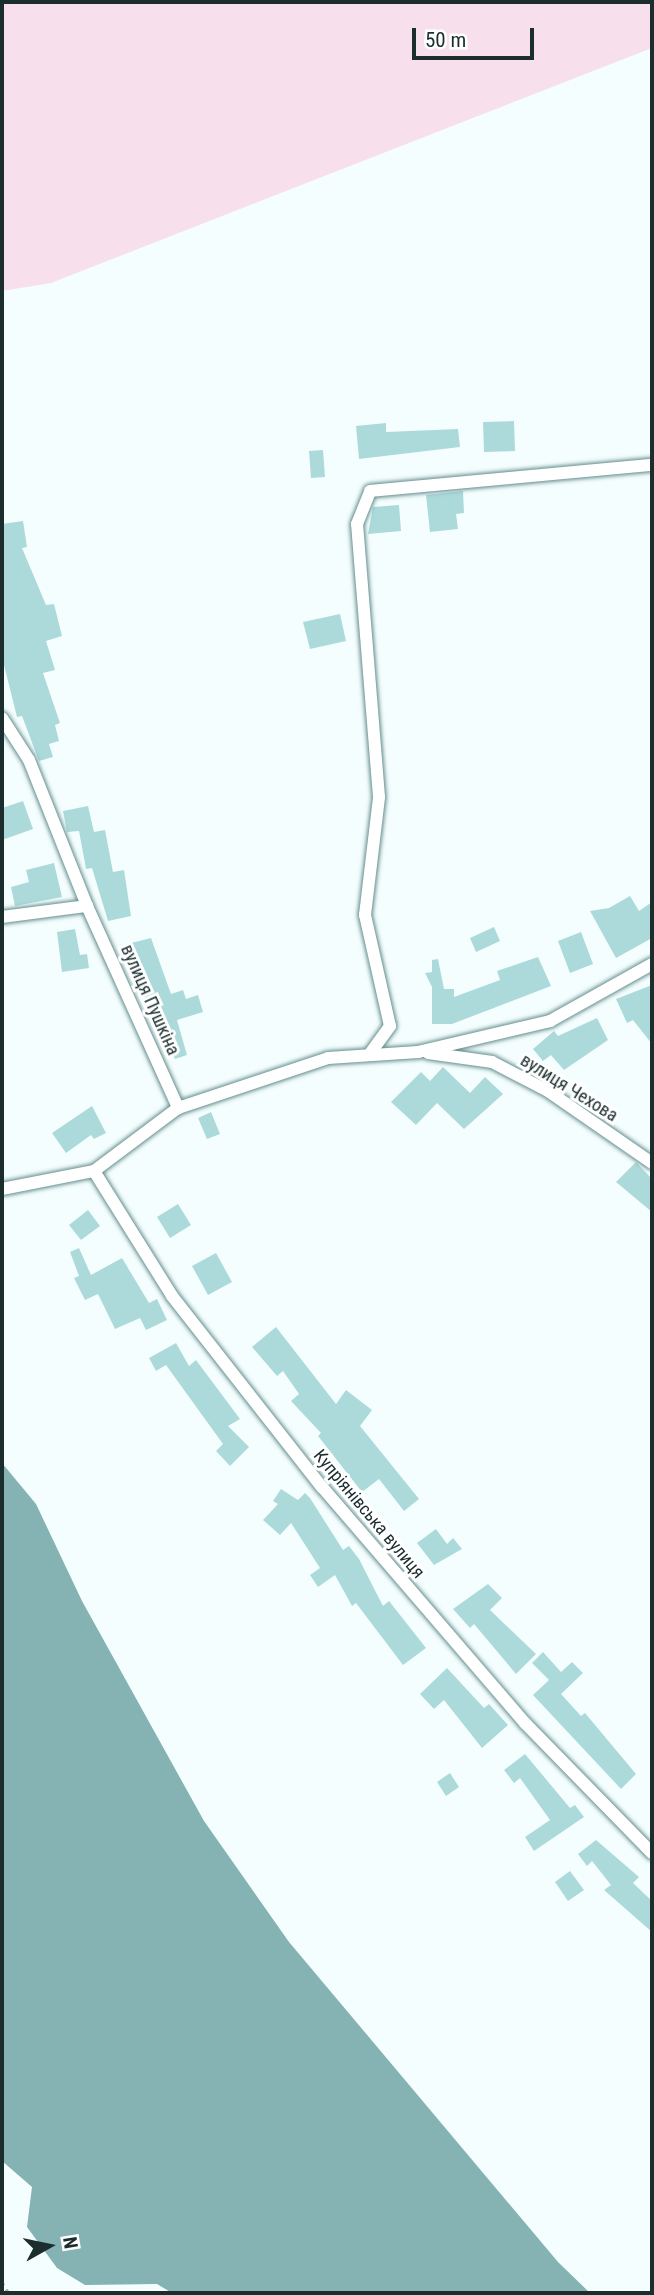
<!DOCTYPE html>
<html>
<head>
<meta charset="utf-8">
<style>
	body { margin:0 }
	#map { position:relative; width:654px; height:2295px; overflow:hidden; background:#f5fefe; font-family:"Roboto Condensed",sans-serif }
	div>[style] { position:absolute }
	.green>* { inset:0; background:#f7e0eb }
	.water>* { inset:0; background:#85b2b3 }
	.building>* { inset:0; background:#acdadb }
	.path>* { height:2.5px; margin-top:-1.25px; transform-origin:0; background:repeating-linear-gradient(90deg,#abb7b7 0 3.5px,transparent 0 8.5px) }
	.roads { filter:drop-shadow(0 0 2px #648e8f) drop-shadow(0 0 2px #648e8f) }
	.minor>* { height:12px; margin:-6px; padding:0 6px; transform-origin:6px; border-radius:6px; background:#fff }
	span { translate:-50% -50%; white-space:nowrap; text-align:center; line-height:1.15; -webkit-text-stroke:6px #fff; paint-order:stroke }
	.street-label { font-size:18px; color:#1b2d2d }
	.frame { position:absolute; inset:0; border:4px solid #1b2d2d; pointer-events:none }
	.north { position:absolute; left:14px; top:2211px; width:70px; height:70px; -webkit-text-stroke:5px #fff; paint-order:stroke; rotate:81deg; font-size:19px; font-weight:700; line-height:28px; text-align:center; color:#1b2d2d }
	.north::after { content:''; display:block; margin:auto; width:24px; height:32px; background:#1b2d2d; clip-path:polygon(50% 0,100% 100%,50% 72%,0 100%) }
	.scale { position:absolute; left:412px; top:28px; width:122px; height:32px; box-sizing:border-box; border:4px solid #1b2d2d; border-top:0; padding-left:9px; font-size:21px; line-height:24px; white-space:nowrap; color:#1b2d2d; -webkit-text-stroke:5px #fff; paint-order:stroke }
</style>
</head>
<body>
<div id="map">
	<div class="green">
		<i style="clip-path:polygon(2px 2px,652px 2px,652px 48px,51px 283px,2px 291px)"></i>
	</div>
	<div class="water">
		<i style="clip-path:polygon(2px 1463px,36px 1504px,82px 1601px,204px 1821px,289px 1942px,558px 2262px,590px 2293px,172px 2293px,157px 2284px,85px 2285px,57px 2268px,27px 2227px,32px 2187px,2px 2161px)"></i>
	</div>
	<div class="building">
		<i style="clip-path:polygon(514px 421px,515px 451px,484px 452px,483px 422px)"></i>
		<i style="clip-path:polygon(386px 423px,386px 432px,458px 429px,460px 447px,359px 459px,356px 426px)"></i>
		<i style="clip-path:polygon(323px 450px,325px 477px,311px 478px,309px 451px)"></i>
		<i style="clip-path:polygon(463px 491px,464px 513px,456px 514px,458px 529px,430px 532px,426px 495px)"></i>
		<i style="clip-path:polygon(399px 505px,401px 531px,368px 534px,373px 507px)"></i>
		<i style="clip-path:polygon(23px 521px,27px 547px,22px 548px,46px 605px,54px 604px,62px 636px,46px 641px,55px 670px,43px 673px,60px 723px,55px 725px,59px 741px,49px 744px,53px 757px,39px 761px,22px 716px,17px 717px,2px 657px,2px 524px)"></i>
		<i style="clip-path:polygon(340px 614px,346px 641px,310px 649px,303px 622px)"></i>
		<i style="clip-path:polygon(23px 801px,33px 829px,2px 840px,2px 808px)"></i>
		<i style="clip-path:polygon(88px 806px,94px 832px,105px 830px,113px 872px,124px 870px,131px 916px,108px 921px,92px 868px,86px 869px,79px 831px,67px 832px,63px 811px)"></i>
		<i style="clip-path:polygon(54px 863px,62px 897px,15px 906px,11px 887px,29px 882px,26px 870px)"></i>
		<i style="clip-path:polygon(630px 896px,639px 911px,652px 902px,652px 938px,616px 958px,590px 911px,609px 908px)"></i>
		<i style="clip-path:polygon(494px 927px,500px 941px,476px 952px,470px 938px)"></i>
		<i style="clip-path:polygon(75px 929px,80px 955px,87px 954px,89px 968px,62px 972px,57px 932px)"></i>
		<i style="clip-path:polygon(581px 932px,593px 964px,570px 973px,558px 941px)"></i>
		<i style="clip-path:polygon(151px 938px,171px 994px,183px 990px,186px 999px,198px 995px,203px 1012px,177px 1020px,187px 1055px,175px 1059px,142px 991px,137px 993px,128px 968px,135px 966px,131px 943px)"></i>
		<i style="clip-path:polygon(538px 957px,551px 986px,452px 1024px,432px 1024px,432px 987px,425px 973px,432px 972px,432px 960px,438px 959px,444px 989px,454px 989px,454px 997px,500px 980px,497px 971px)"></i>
		<i style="clip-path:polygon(652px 985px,652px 1044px,633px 1020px,627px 1023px,616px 999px)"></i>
		<i style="clip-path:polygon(597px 1018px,608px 1040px,564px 1070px,551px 1055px,543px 1061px,533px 1049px,554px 1031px,558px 1036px)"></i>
		<i style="clip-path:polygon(443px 1067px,470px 1093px,485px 1077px,503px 1094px,464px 1129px,437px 1103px,416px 1125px,391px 1102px,421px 1072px,430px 1081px)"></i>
		<i style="clip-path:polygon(92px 1106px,106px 1133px,94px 1139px,91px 1135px,66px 1153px,52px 1133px)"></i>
		<i style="clip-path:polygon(211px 1112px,220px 1134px,207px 1139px,198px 1118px)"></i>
		<i style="clip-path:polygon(636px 1162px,652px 1179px,652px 1212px,616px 1182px)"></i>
		<i style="clip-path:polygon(178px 1204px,191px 1225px,170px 1238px,157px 1217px)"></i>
		<i style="clip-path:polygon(88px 1210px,100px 1226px,81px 1240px,69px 1225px)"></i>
		<i style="clip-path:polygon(79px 1248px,91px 1275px,122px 1258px,149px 1303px,157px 1299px,167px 1320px,146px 1330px,140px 1318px,115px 1329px,98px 1294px,85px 1300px,74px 1278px,79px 1276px,70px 1252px)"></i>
		<i style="clip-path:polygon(216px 1253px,232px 1282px,208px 1295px,192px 1266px)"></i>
		<i style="clip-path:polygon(276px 1327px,336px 1404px,346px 1390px,372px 1410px,360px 1426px,419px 1499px,404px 1511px,379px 1479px,362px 1492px,318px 1436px,321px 1433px,291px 1401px,299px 1394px,283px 1371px,277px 1376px,252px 1347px)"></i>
		<i style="clip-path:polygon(176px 1343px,189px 1366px,196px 1360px,240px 1419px,228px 1426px,249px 1447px,230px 1466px,216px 1451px,223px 1444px,166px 1365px,156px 1371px,149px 1358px)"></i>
		<i style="clip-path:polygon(281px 1489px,298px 1500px,305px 1493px,310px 1498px,343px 1550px,349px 1546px,359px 1559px,383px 1606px,389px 1601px,426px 1648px,403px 1665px,356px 1603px,352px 1606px,335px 1575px,318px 1587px,310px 1575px,320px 1568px,291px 1523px,280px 1535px,263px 1520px,278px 1504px,273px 1501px)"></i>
		<i style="clip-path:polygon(436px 1529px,447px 1544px,453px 1538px,462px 1549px,434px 1565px,417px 1543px)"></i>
		<i style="clip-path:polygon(488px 1584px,502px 1598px,490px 1610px,536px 1654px,516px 1674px,474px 1624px,470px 1628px,453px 1609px)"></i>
		<i style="clip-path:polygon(543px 1652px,561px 1672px,572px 1662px,583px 1673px,561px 1694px,581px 1716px,585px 1713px,636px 1774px,621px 1789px,533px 1695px,549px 1680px,532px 1663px)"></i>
		<i style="clip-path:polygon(447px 1668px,484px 1708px,489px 1704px,508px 1725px,482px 1748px,444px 1700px,434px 1709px,420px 1694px)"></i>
		<i style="clip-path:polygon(525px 1754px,570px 1808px,575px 1805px,584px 1817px,534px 1851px,525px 1837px,550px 1820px,520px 1778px,514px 1783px,504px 1770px)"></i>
		<i style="clip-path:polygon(450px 1773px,459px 1787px,446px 1796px,437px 1782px)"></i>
		<i style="clip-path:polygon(596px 1840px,639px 1877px,633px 1883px,652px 1901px,652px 1932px,604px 1890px,611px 1885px,592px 1861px,587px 1866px,578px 1854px)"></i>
		<i style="clip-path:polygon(570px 1871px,584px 1890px,568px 1901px,555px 1882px)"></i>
	</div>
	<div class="path">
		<i style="left:2px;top:2282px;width:13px;rotate:58deg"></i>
	</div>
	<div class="roads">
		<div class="minor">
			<i style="left:2px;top:718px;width:50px;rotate:57.3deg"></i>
			<i style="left:29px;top:760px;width:157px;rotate:68.3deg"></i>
			<i style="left:87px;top:906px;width:222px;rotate:65.7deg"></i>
			<i style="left:2px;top:917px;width:86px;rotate:-7.4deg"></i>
			<i style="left:428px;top:1053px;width:65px;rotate:8deg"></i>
			<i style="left:492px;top:1062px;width:63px;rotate:27.4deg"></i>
			<i style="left:548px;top:1091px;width:126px;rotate:34.7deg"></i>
			<i style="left:369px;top:1055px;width:36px;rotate:-54deg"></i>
			<i style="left:390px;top:1026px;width:114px;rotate:-102.7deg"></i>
			<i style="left:365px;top:915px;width:119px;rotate:-83.2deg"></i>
			<i style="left:379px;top:797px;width:274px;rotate:-94.6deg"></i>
			<i style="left:357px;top:524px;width:35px;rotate:-68deg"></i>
			<i style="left:370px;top:491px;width:283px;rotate:-5.3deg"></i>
			<i style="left:94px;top:1171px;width:147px;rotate:58deg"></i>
			<i style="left:172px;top:1296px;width:243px;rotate:51.9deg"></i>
			<i style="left:322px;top:1487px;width:311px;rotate:49.3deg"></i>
			<i style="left:525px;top:1723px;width:182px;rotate:45.7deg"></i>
			<i style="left:2px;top:1189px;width:94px;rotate:-11.1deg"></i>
			<i style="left:94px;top:1171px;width:105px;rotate:-36.9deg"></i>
			<i style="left:178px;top:1108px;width:158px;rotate:-18.4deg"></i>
			<i style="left:328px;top:1058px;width:90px;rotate:-3.8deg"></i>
			<i style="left:418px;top:1052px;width:136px;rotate:-13.2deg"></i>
			<i style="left:550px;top:1021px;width:117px;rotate:-29.2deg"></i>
		</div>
	</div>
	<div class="street-label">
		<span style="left:150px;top:1000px;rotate:66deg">вулиця Пушкіна</span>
		<span style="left:569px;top:1088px;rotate:32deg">вулиця Чехова</span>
		<span style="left:369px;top:1514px;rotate:50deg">Купріянівська вулиця</span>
	</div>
	<div class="frame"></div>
	<div class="north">N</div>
	<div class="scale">50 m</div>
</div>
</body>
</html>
